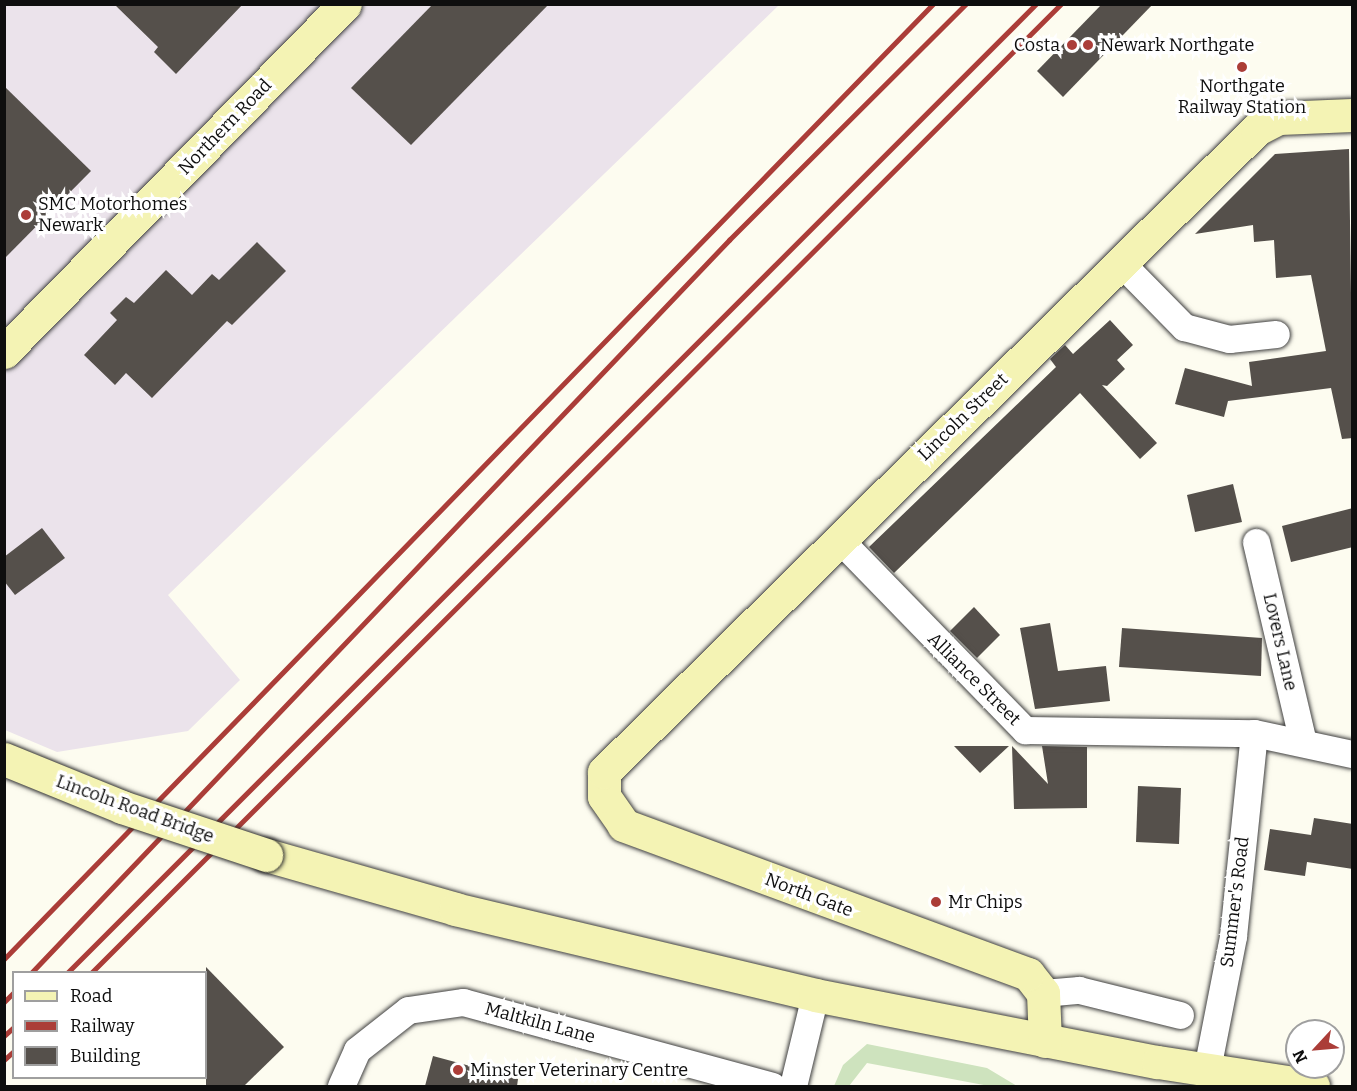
<!DOCTYPE html>
<html>
<head>
<meta charset="utf-8">
<style>
	body { margin:0 }
	#map { position:relative; width:1357px; height:1091px; overflow:hidden; background:#fdfcf0; font-family:Bitter,serif }
	div>[style] { position:absolute }
	.industrial>* { inset:0; background:#ebe3eb }
	.green>* { inset:0; background:#cee3be }
	.building>* { inset:0; background:#55504b }
	.roads { filter:drop-shadow(0 0 2px #414141) drop-shadow(0 0 2px #414141) }
	.street>* { height:27px; margin:-13.5px; padding:0 13.5px; transform-origin:13.5px; border-radius:13.5px; background:#fff }
	.secondary>* { height:33px; margin:-16.5px; padding:0 16.5px; transform-origin:16.5px; border-radius:16.5px; background:#f4f3b4 }
	.rail>* { height:4.5px; margin:-2.25px; padding:0 2.25px; transform-origin:2.25px; border-radius:2.25px; background:#ab3d38 }
	.bridges { filter:drop-shadow(0 0 2px #303030) drop-shadow(0 0 2px #303030) }
	.secondary-bridge>* { height:33px; margin:-16.5px; padding:0 16.5px; transform-origin:16.5px; border-radius:16.5px; background:#f4f3b4 }
	.dots>* { width:16px; height:16px; translate:-50% -50%; box-sizing:border-box; border:3px solid #fff; border-radius:50% }
	span { translate:-50% -50%; white-space:nowrap; text-align:center; line-height:1.15; -webkit-text-stroke:6px #fff; paint-order:stroke }
	.poi-label { font-size:18px; color:#0e0e0e }
	.right { translate:-100% -50%; text-align:right }
	.left { translate:0 -50%; text-align:left }
	.street-label { font-size:18px; color:#0e0e0e }
	.frame { position:absolute; inset:0; border:6px solid #0e0e0e; pointer-events:none }
	.legend { position:absolute; left:12px; top:971px; width:195px; height:108px; box-sizing:border-box; background:#fff; border:2px solid #9f9f9f; margin:0; padding:8px 10px; list-style:none; font-size:18px; color:#0e0e0e }
	.legend li { display:flex; align-items:center; gap:12px; height:30px }
	.legend b { width:30px; border:2px solid #9f9f9f }
	.north { position:absolute; left:1285px; top:1019px; width:60px; height:60px; box-sizing:border-box; background:#fff; border:2px solid #9f9f9f; border-radius:50%; rotate:244deg; font-size:16px; font-weight:700; line-height:24px; text-align:center; color:#0e0e0e }
	.north::after { content:''; display:block; margin:auto; width:21px; height:27px; background:#ab3d38; clip-path:polygon(50% 0,100% 100%,50% 72%,0 100%) }
</style>
</head>
<body>
<div id="map">
	<div class="industrial">
		<i style="clip-path:polygon(4px 5px,779px 5px,168px 595px,240px 680px,188px 731px,57px 752px,5px 730px)"></i>
	</div>
	<div class="green">
		<i style="clip-path:polygon(867px 1044px,987px 1068px,1017px 1086px,989px 1086px,867px 1063px,849px 1086px,834px 1086px,843px 1065px)"></i>
	</div>
	<div class="building">
		<i style="clip-path:polygon(114px 4px,243px 4px,176px 74px,154px 52px,158px 47px)"></i>
		<i style="clip-path:polygon(433px 4px,549px 4px,411px 145px,351px 88px)"></i>
		<i style="clip-path:polygon(1102px 4px,1153px 4px,1063px 97px,1037px 71px)"></i>
		<i style="clip-path:polygon(4px 86px,91px 171px,4px 259px)"></i>
		<i style="clip-path:polygon(1349px 149px,1353px 438px,1342px 439px,1331px 388px,1228px 401px,1224px 417px,1175px 404px,1185px 368px,1252px 386px,1249px 362px,1326px 351px,1311px 275px,1276px 278px,1274px 240px,1254px 242px,1253px 225px,1195px 234px,1275px 154px)"></i>
		<i style="clip-path:polygon(257px 242px,286px 271px,232px 325px,227px 321px,152px 398px,126px 373px,115px 385px,84px 355px,117px 320px,110px 313px,126px 297px,134px 303px,166px 270px,192px 295px,212px 274px,219px 280px)"></i>
		<i style="clip-path:polygon(1110px 320px,1133px 345px,1117px 360px,1125px 369px,1107px 386px,1102px 385px,1157px 443px,1140px 459px,1080px 393px,894px 573px,869px 547px,1056px 367px,1050px 359px,1065px 345px,1073px 354px)"></i>
		<i style="clip-path:polygon(1233px 484px,1242px 522px,1195px 532px,1187px 495px)"></i>
		<i style="clip-path:polygon(1353px 508px,1353px 547px,1291px 562px,1282px 526px)"></i>
		<i style="clip-path:polygon(42px 528px,65px 558px,15px 595px,4px 581px,4px 557px)"></i>
		<i style="clip-path:polygon(974px 607px,1000px 635px,977px 658px,950px 631px)"></i>
		<i style="clip-path:polygon(1050px 623px,1058px 671px,1106px 666px,1110px 701px,1035px 709px,1020px 628px)"></i>
		<i style="clip-path:polygon(1122px 628px,1262px 638px,1261px 676px,1119px 667px)"></i>
		<i style="clip-path:polygon(954px 746px,1009px 746px,980px 773px)"></i>
		<i style="clip-path:polygon(1012px 746px,1048px 784px,1042px 746px,1087px 747px,1087px 808px,1014px 809px)"></i>
		<i style="clip-path:polygon(1138px 786px,1181px 788px,1179px 844px,1136px 842px)"></i>
		<i style="clip-path:polygon(1314px 818px,1353px 824px,1353px 869px,1307px 862px,1305px 876px,1264px 870px,1270px 829px,1311px 835px)"></i>
		<i style="clip-path:polygon(206px 967px,284px 1047px,244px 1086px,206px 1086px)"></i>
		<i style="clip-path:polygon(433px 1056px,518px 1079px,517px 1086px,425px 1086px)"></i>
	</div>
	<div class="roads">
		<div class="street">
			<i style="left:1121px;top:263px;width:90px;rotate:45.5deg"></i>
			<i style="left:1184px;top:327px;width:47px;rotate:14.9deg"></i>
			<i style="left:1229px;top:339px;width:47px;rotate:-6.1deg"></i>
			<i style="left:839px;top:539px;width:267px;rotate:45.8deg"></i>
			<i style="left:1025px;top:730px;width:229px;rotate:0.8deg"></i>
			<i style="left:1254px;top:733px;width:100px;rotate:12.1deg"></i>
			<i style="left:1256px;top:542px;width:205px;rotate:76.8deg"></i>
			<i style="left:1043px;top:993px;width:36px;rotate:-5deg"></i>
			<i style="left:1079px;top:990px;width:104px;rotate:13.9deg"></i>
			<i style="left:1207px;top:1069px;width:136px;rotate:-78.9deg"></i>
			<i style="left:1233px;top:936px;width:204px;rotate:-84.1deg"></i>
			<i style="left:341px;top:1086px;width:39px;rotate:-66deg"></i>
			<i style="left:357px;top:1050px;width:65px;rotate:-38.1deg"></i>
			<i style="left:408px;top:1010px;width:56px;rotate:-8.3deg"></i>
			<i style="left:463px;top:1002px;width:320px;rotate:15.2deg"></i>
			<i style="left:793px;top:1086px;width:94px;rotate:-76.4deg"></i>
		</div>
		<div class="secondary">
			<i style="left:4px;top:352px;width:487px;rotate:-45.6deg"></i>
			<i style="left:266px;top:855px;width:197px;rotate:15.9deg"></i>
			<i style="left:455px;top:909px;width:370px;rotate:13.4deg"></i>
			<i style="left:815px;top:995px;width:349px;rotate:11.1deg"></i>
			<i style="left:1158px;top:1062px;width:157px;rotate:8.8deg"></i>
			<i style="left:1045px;top:1041px;width:48px;rotate:-92.4deg"></i>
			<i style="left:1043px;top:993px;width:24px;rotate:-128deg"></i>
			<i style="left:1028px;top:974px;width:431px;rotate:-159.8deg"></i>
			<i style="left:624px;top:825px;width:35px;rotate:-125deg"></i>
			<i style="left:604px;top:796px;width:24px;rotate:-90deg"></i>
			<i style="left:604px;top:772px;width:916px;rotate:-44.56deg"></i>
			<i style="left:1257px;top:129px;width:25px;rotate:-27deg"></i>
			<i style="left:1279px;top:118px;width:73px;rotate:-2.4deg"></i>
		</div>
	</div>
	<div class="rail">
		<i style="left:4px;top:959px;width:1332px;rotate:-45.79deg"></i>
		<i style="left:32px;top:972px;width:1011px;rotate:-46.4deg"></i>
		<i style="left:729px;top:240px;width:334px;rotate:-44.9deg"></i>
		<i style="left:68px;top:972px;width:1369px;rotate:-45deg"></i>
		<i style="left:92px;top:972px;width:1370px;rotate:-44.97deg"></i>
		<i style="left:4px;top:1002px;width:14px;rotate:-45deg"></i>
		<i style="left:4px;top:1036px;width:13px;rotate:-42deg"></i>
		<i style="left:4px;top:1060px;width:13px;rotate:-42deg"></i>
	</div>
	<div class="bridges">
		<div class="secondary-bridge">
			<i style="left:4px;top:759px;width:127px;rotate:22.1deg"></i>
			<i style="left:122px;top:807px;width:152px;rotate:18.4deg"></i>
		</div>
	</div>
	<div class="dots">
		<i style="left:1072px;top:45px;background:#ab3d38"></i>
		<i style="left:1088px;top:45px;background:#ab3d38"></i>
		<i style="left:1242px;top:67px;background:#ab3d38"></i>
		<i style="left:26px;top:215px;background:#ab3d38"></i>
		<i style="left:936px;top:902px;background:#ab3d38"></i>
		<i style="left:458px;top:1070px;background:#ab3d38"></i>
	</div>
	<div class="poi-label">
		<span class="right" style="left:1060px;top:45px">Costa</span>
		<span class="left" style="left:1100px;top:45px">Newark Northgate</span>
		<span style="left:1242px;top:97px">Northgate<br>Railway Station</span>
		<span class="left" style="left:38px;top:215px">SMC Motorhomes<br>Newark</span>
		<span class="left" style="left:948px;top:902px">Mr Chips</span>
		<span class="left" style="left:470px;top:1070px">Minster Veterinary Centre</span>
	</div>
	<div class="street-label">
		<span style="left:225px;top:127px;rotate:-46deg">Northern Road</span>
		<span style="left:963px;top:417px;rotate:-44deg">Lincoln Street</span>
		<span style="left:1280px;top:642px;rotate:77deg">Lovers Lane</span>
		<span style="left:974px;top:679px;rotate:45deg">Alliance Street</span>
		<span style="left:135px;top:809px;rotate:20deg">Lincoln Road Bridge</span>
		<span style="left:809px;top:895px;rotate:21deg">North Gate</span>
		<span style="left:1235px;top:902px;rotate:-83deg">Summer's Road</span>
		<span style="left:540px;top:1023px;rotate:15deg">Maltkiln Lane</span>
	</div>
	<div class="frame"></div>
	<ul class="legend">
	<li><b style="height:8px;background:#f4f3b4"></b>Road</li>
	<li><b style="height:8px;background:#ab3d38"></b>Railway</li>
	<li><b style="height:16px;background:#55504b"></b>Building</li>
	</ul>
	<div class="north">N</div>
</div>
</body>
</html>
